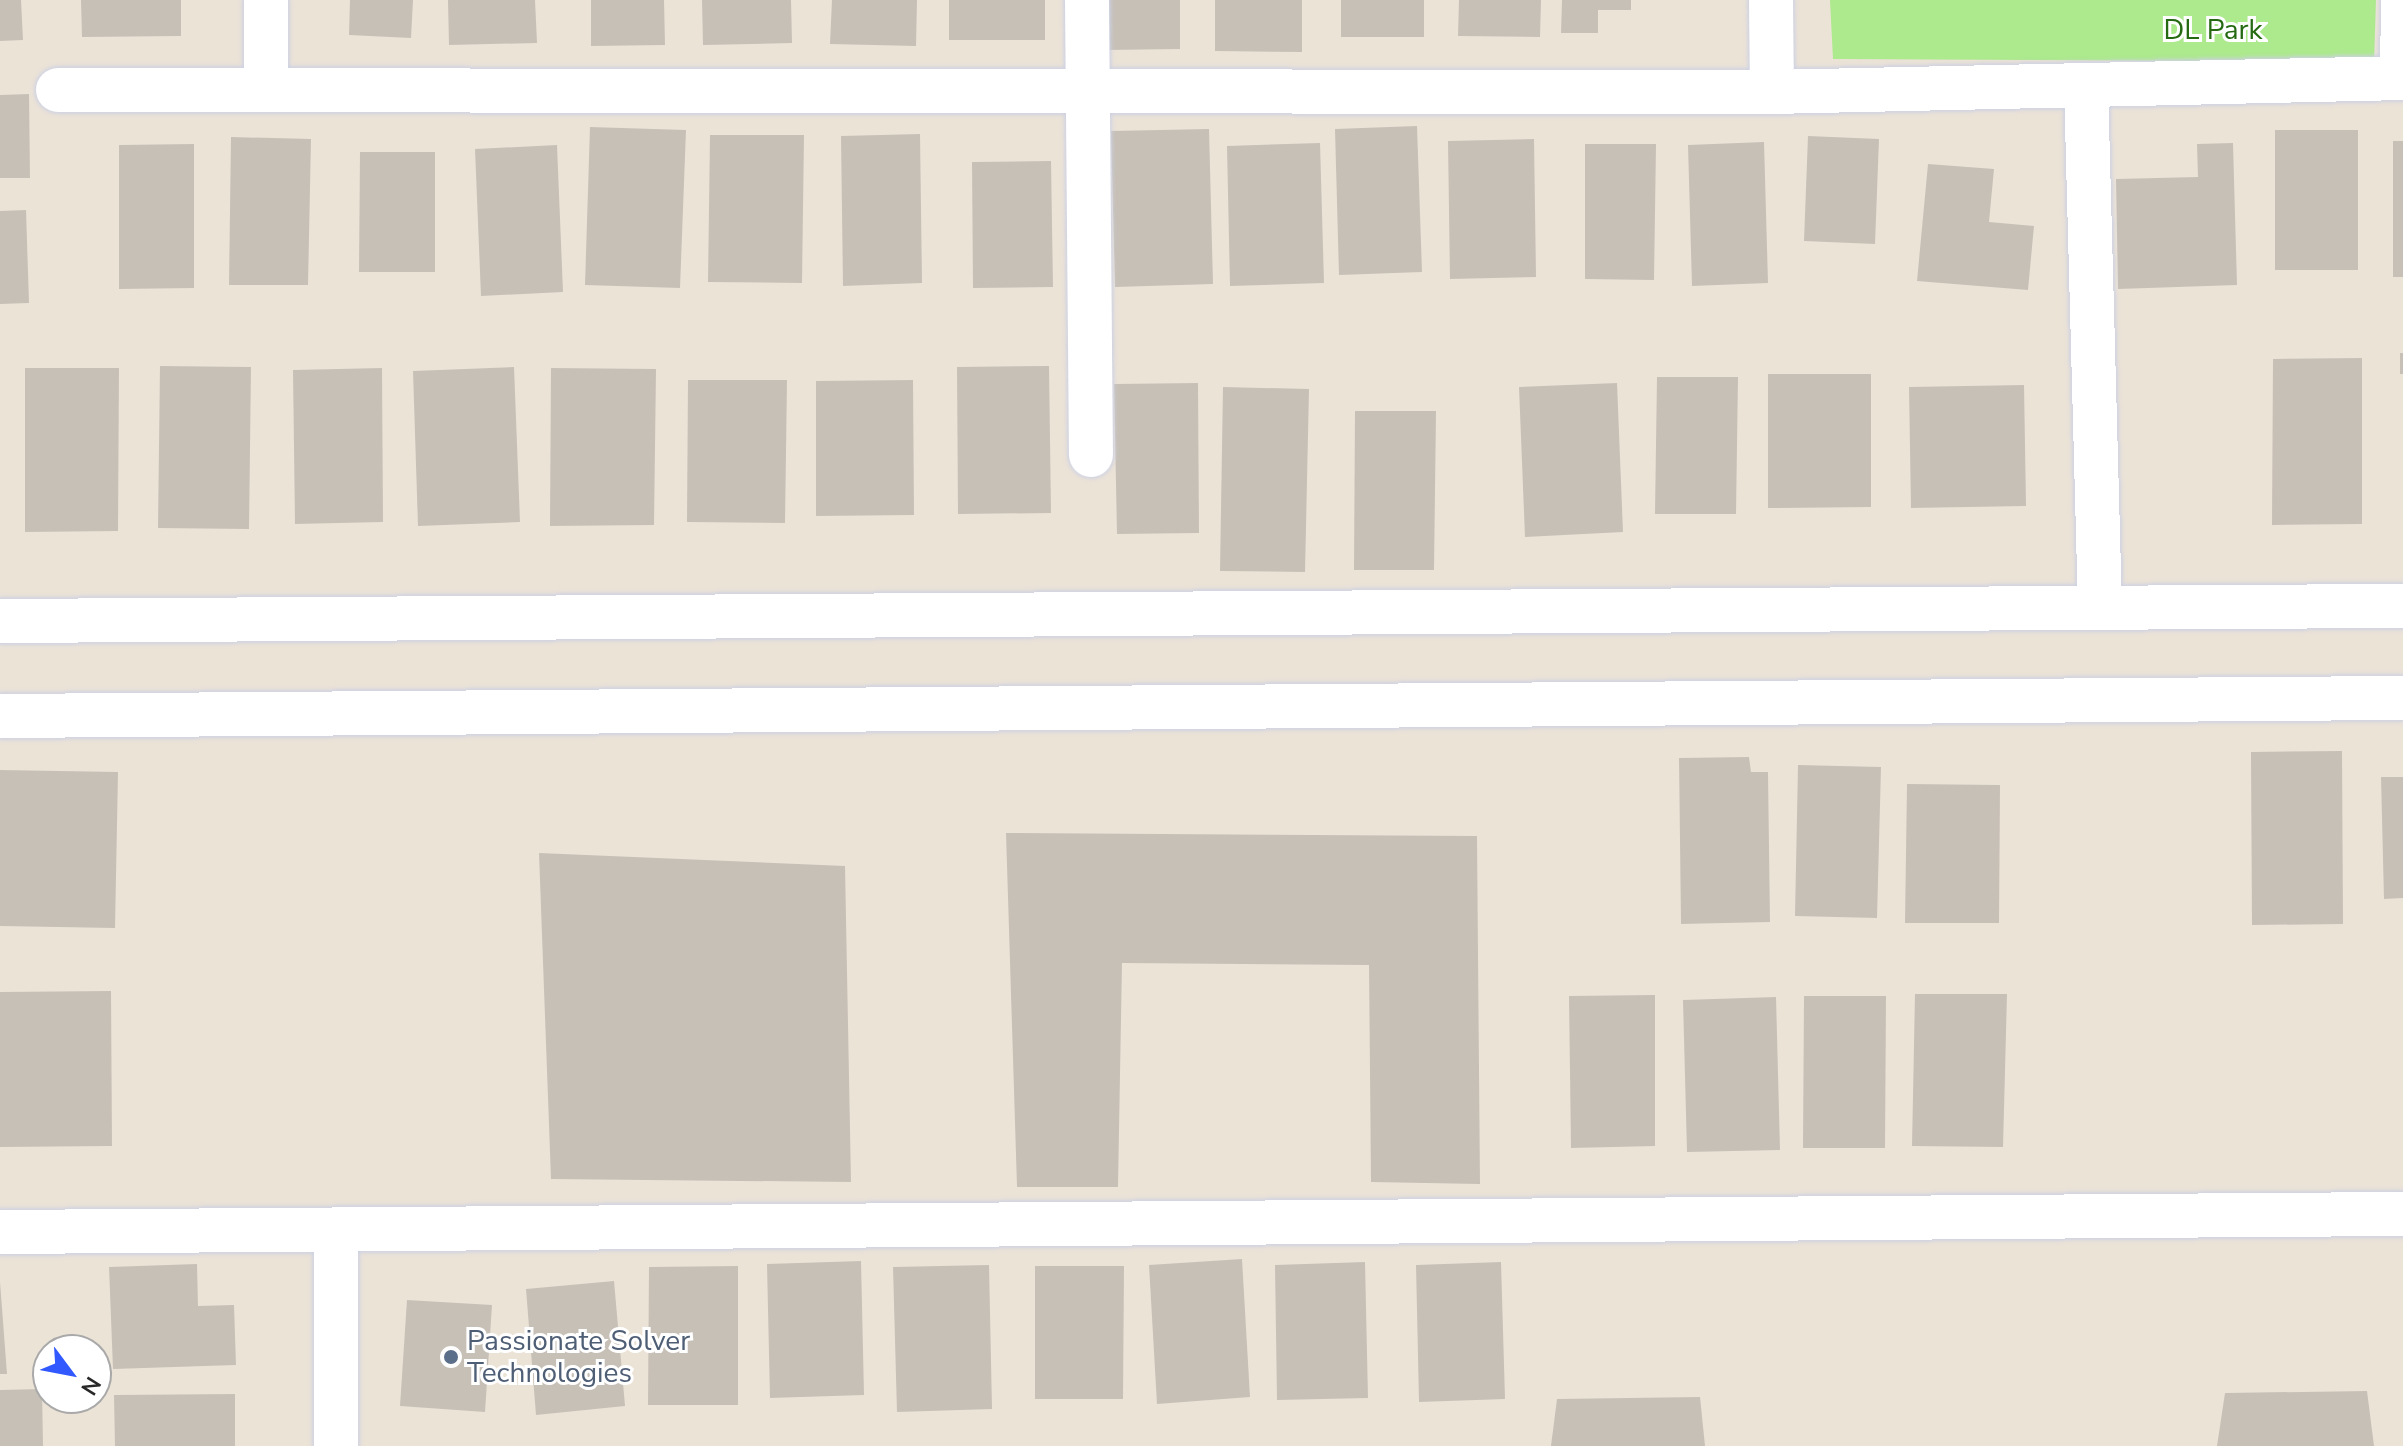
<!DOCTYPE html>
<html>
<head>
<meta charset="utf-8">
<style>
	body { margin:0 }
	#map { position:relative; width:2403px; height:1446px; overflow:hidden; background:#ece3d7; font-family:"Nunito Sans",sans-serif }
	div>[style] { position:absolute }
	.green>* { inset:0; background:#ade98d }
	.building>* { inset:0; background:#c7c0b7 }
	.roads { filter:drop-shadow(0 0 2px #ccd1e3) drop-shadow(0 0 2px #ccd1e3) }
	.street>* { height:44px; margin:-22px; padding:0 22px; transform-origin:22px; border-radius:22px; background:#fff }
	.secondary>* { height:44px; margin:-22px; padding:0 22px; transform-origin:22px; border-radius:22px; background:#fff }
	.dots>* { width:22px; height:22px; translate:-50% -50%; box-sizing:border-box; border:4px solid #fff; border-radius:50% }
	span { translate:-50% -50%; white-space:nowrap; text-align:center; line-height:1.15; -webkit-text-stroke:6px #fff; paint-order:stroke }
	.park-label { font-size:28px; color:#256a12 }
	.service-label { font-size:28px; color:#4e5e75 }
	.left { translate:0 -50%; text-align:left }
	.north { position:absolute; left:32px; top:1334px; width:80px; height:80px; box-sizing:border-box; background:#fff; border:2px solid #a9a9a9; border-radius:50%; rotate:122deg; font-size:22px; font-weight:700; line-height:32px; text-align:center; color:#282828 }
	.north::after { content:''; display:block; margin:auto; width:28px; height:36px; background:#3159ff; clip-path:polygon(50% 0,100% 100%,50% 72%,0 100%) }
</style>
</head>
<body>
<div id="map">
	<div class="green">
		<i style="clip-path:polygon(1830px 0,2376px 0,2374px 62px,1833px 59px)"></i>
	</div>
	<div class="building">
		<i style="clip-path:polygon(0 0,21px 0,23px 40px,0 41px)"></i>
		<i style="clip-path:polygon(81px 0,181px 0,181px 36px,82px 37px)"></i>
		<i style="clip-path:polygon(350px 0,413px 0,411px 38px,349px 35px)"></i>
		<i style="clip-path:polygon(448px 0,535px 0,537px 43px,449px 45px)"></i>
		<i style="clip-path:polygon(591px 0,664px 0,665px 45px,591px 46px)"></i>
		<i style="clip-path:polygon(702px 0,791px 0,792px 43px,703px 45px)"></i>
		<i style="clip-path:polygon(832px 0,917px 0,916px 46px,830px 44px)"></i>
		<i style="clip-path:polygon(949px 0,1045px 0,1045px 40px,949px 40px)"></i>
		<i style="clip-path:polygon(1105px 0,1180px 0,1180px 49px,1106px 50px)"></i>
		<i style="clip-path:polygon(1215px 0,1302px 0,1302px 52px,1215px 51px)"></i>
		<i style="clip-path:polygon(1341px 0,1424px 0,1424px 37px,1341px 37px)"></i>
		<i style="clip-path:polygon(1459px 0,1541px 0,1540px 37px,1458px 36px)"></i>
		<i style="clip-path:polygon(1562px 0,1631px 0,1631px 10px,1598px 10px,1598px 33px,1561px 33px)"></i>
		<i style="clip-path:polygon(29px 94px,30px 178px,0 178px,0 95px)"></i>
		<i style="clip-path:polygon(1417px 126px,1422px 272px,1339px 275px,1335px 129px)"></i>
		<i style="clip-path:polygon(590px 127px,686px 130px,680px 288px,585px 285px)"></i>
		<i style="clip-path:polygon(1209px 129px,1213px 284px,1115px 287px,1111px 131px)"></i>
		<i style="clip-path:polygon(2275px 130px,2358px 130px,2358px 270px,2275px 270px)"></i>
		<i style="clip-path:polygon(920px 134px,922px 283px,843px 286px,841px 136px)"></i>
		<i style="clip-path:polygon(710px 135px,804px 135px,802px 283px,708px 282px)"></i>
		<i style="clip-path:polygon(1808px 136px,1879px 139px,1875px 244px,1804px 241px)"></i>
		<i style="clip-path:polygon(231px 137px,311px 139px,308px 285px,229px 285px)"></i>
		<i style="clip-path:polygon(1534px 139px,1536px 277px,1450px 279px,1448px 141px)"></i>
		<i style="clip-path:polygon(2393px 141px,2403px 141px,2403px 277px,2393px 277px)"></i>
		<i style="clip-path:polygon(1764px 142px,1768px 283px,1692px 286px,1688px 145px)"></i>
		<i style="clip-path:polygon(1320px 143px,1324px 283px,1230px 286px,1227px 146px)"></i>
		<i style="clip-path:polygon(2233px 143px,2237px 285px,2118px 289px,2116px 179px,2198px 177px,2197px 144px)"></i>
		<i style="clip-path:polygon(194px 144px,194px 288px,119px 289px,119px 145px)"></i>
		<i style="clip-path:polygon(1585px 144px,1656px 144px,1654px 280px,1585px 279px)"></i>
		<i style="clip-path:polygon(557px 145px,563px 292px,481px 296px,475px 149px)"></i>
		<i style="clip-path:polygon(360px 152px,435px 152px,435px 272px,359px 272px)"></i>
		<i style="clip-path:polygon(1051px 161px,1053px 287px,973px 288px,972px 162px)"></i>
		<i style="clip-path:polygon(1928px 164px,1994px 169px,1989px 222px,2034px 226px,2028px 290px,1917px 281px)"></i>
		<i style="clip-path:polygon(26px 210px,29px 303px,0 304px,0 211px)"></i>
		<i style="clip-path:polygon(2400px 353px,2403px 353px,2403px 374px,2400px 374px)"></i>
		<i style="clip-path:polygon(2362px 358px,2362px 524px,2272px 525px,2273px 359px)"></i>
		<i style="clip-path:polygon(160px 366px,251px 367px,249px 529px,158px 528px)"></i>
		<i style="clip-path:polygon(1049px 366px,1051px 513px,958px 514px,957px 367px)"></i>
		<i style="clip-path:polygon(514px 367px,520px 522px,418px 526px,413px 371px)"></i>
		<i style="clip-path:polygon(25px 368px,119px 368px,118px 531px,25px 532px)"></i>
		<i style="clip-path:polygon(382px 368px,383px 522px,295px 524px,293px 370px)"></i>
		<i style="clip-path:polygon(551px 368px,656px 369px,654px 525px,550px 526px)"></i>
		<i style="clip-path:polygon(1768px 374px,1871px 374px,1871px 507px,1768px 508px)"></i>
		<i style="clip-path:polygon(1657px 377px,1738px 377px,1736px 514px,1655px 514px)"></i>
		<i style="clip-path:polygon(688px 380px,787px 380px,785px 523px,687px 522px)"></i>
		<i style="clip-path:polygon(913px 380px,914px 515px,816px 516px,816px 381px)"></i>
		<i style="clip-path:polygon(1198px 383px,1199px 533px,1117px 534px,1114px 384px)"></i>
		<i style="clip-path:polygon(1617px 383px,1623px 532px,1525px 537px,1519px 387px)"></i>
		<i style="clip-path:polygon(2024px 385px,2026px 506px,1911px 508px,1909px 387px)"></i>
		<i style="clip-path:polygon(1223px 387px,1309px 389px,1305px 572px,1220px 571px)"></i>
		<i style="clip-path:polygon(1355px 411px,1436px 411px,1434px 570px,1354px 570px)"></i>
		<i style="clip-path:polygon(2342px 751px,2343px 924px,2252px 925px,2251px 752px)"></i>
		<i style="clip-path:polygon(1749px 757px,1751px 772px,1768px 772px,1770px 922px,1681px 924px,1679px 758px)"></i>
		<i style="clip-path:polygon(1798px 765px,1881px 767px,1877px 918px,1795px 916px)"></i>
		<i style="clip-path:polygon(0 770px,118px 772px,115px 928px,0 926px)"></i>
		<i style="clip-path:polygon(2381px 777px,2403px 777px,2403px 898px,2384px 899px)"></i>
		<i style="clip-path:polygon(1907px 784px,2000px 785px,1999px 923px,1905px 923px)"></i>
		<i style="clip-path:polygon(1006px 833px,1477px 836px,1480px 1184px,1371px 1182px,1369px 965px,1122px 963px,1118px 1187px,1017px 1187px)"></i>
		<i style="clip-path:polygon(539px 853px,845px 866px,851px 1182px,551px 1179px)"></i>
		<i style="clip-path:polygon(111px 991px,112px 1146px,0 1147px,0 992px)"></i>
		<i style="clip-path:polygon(1915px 994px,2007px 994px,2003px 1147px,1912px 1146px)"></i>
		<i style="clip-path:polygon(1655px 995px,1655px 1146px,1571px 1148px,1569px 996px)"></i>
		<i style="clip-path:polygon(1804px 996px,1886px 996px,1885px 1148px,1803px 1148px)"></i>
		<i style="clip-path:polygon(1776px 997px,1780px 1150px,1687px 1152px,1683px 1000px)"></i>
		<i style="clip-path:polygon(1242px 1259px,1250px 1397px,1157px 1404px,1149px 1265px)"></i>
		<i style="clip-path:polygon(861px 1261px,864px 1395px,770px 1398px,767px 1264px)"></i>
		<i style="clip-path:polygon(1365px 1262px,1368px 1398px,1277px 1400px,1275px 1265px)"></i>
		<i style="clip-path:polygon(1501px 1262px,1505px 1399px,1419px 1402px,1416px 1265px)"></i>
		<i style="clip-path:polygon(197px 1264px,198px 1306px,234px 1305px,236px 1365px,113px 1369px,109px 1267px)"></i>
		<i style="clip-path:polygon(989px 1265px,992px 1409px,897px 1412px,893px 1267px)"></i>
		<i style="clip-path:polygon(738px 1266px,738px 1405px,648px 1405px,649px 1267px)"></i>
		<i style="clip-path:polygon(1035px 1266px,1124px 1266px,1123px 1399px,1035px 1399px)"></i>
		<i style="clip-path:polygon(614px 1281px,625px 1406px,536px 1415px,526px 1289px)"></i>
		<i style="clip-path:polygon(0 1282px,7px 1374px,0 1374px)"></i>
		<i style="clip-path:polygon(407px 1300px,492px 1305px,485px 1412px,400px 1406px)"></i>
		<i style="clip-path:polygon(42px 1389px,43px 1446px,0 1446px,0 1390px)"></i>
		<i style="clip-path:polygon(2367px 1391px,2374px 1446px,2217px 1446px,2225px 1393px)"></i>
		<i style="clip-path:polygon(235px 1394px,235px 1446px,115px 1446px,114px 1395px)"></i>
		<i style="clip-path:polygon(1700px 1397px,1705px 1446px,1551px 1446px,1557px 1399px)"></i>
	</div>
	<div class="roads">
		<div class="street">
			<i style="left:1087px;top:0;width:455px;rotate:89.5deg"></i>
			<i style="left:1771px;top:0;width:92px;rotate:89.4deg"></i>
			<i style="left:2402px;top:78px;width:78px;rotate:-89.3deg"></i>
			<i style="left:2086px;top:85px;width:523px;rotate:88.47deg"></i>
			<i style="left:266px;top:87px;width:87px;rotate:-90deg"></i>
			<i style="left:58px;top:90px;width:1714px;rotate:0.07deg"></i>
			<i style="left:1772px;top:92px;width:631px;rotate:-1.27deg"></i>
			<i style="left:0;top:1232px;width:2403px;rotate:-0.43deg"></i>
			<i style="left:336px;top:1446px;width:216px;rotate:-90deg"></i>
		</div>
		<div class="secondary">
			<i style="left:0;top:621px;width:2403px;rotate:-0.36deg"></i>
			<i style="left:0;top:716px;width:2403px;rotate:-0.43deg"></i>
		</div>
	</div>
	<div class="dots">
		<i style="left:451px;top:1357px;background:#5c6f8a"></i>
	</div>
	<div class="park-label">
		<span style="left:2213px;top:30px">DL Park</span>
	</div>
	<div class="service-label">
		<span class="left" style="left:467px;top:1357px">Passionate Solver<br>Technologies</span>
	</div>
	<div class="north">N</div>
</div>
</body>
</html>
